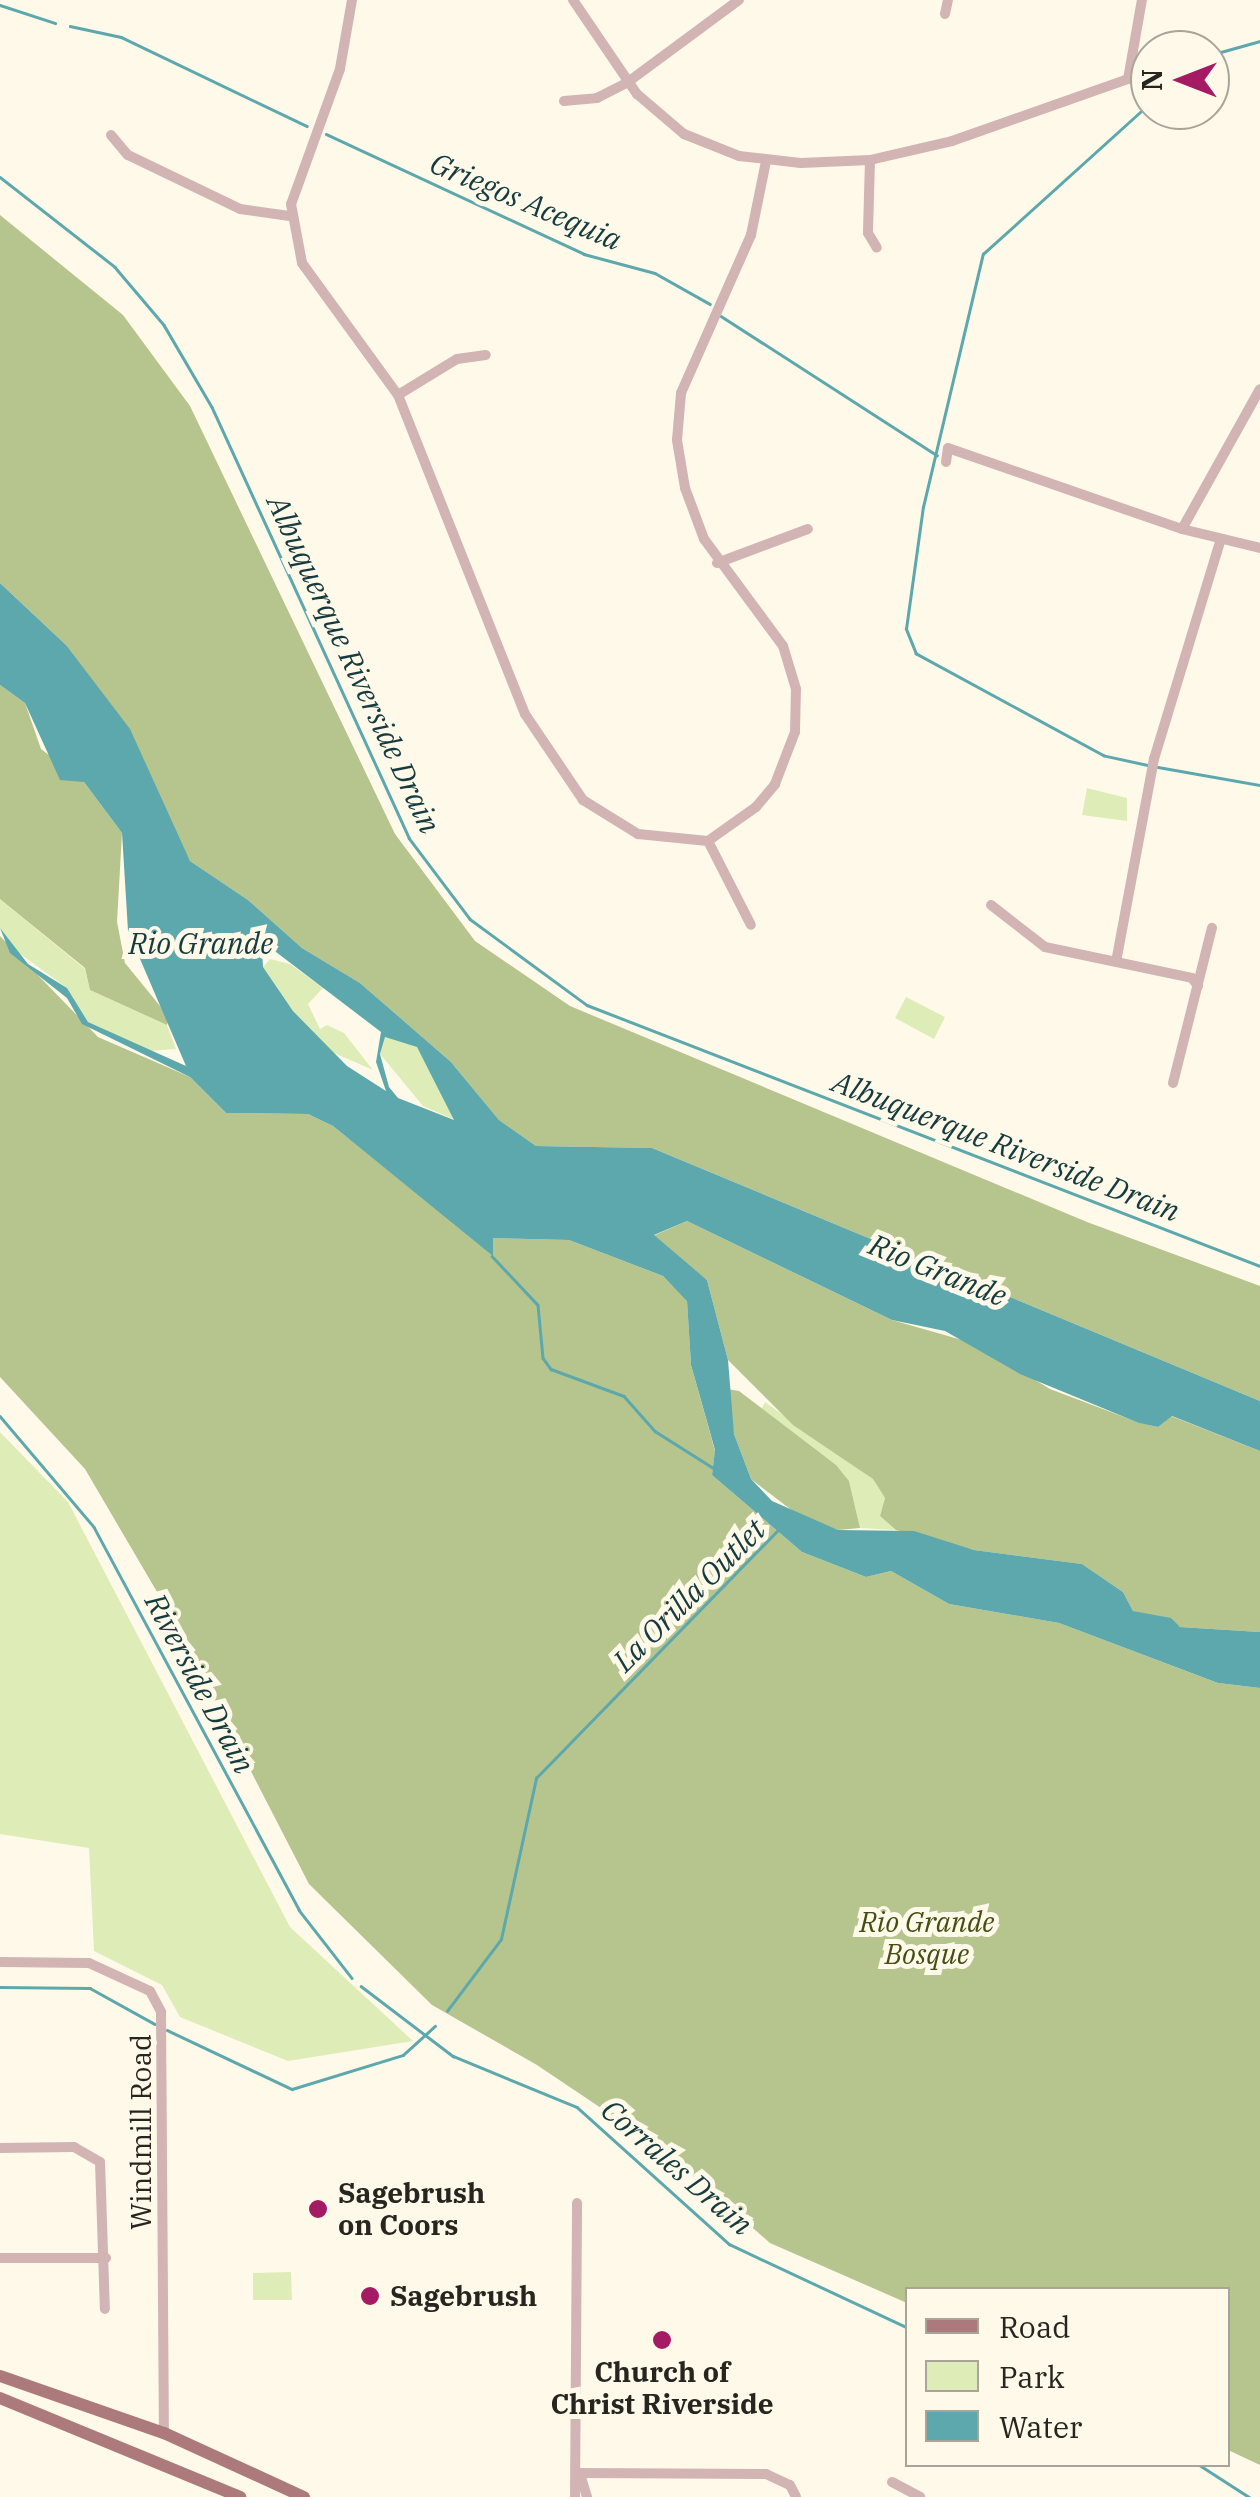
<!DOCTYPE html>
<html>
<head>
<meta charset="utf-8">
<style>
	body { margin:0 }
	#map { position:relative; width:1260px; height:2497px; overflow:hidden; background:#fff9ea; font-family:"IBM Plex Serif",serif }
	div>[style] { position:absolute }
	.green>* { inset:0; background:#deedb7 }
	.forest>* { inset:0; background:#b6c48e }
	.water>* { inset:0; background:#5da8ad }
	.stream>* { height:2.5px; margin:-1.25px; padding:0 1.25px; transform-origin:1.25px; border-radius:1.25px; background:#5da8ad }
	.minor>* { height:10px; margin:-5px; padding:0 5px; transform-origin:5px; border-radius:5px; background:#d2b4b5 }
	.major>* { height:12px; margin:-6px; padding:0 6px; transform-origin:6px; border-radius:6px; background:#ad7a7c }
	.dots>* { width:28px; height:28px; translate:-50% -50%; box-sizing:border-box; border:5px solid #fff9ea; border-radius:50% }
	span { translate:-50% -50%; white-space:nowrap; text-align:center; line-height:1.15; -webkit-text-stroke:10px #fff9ea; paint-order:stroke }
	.park-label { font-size:28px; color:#434f12; font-style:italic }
	.street-label { font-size:28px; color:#27251f }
	.poi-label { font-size:28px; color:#27251f; font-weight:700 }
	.left { translate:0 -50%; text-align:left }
	.water-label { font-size:30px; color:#163b3e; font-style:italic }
	.legend { position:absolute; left:905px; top:2287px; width:325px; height:180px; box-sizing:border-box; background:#fff9ea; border:2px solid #a9a499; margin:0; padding:12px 18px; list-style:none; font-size:30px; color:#27251f }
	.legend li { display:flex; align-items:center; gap:20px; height:50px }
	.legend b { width:50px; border:2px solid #a9a499 }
	.north { position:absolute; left:1130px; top:30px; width:100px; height:100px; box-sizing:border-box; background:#fff9ea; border:2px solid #a9a499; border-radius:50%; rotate:270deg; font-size:28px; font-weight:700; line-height:40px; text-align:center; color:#27251f }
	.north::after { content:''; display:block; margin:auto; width:35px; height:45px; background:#a41b64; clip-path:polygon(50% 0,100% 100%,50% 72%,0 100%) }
</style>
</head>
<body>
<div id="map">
	<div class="green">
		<i style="clip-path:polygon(1087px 788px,1127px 798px,1127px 821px,1082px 815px)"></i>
		<i style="clip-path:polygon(0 899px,85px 969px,90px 990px,167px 1025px,176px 1049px,150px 1051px,88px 1022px,67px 988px,12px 948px,0 928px)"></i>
		<i style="clip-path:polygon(270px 959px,290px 964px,323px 988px,308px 1004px,320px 1029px,327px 1025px,344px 1033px,373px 1070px,334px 1053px,293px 1011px,263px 967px)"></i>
		<i style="clip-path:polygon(906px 997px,945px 1017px,934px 1039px,895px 1018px)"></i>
		<i style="clip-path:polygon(385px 1037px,417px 1046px,455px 1120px,423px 1106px,380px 1054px)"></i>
		<i style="clip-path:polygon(765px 1402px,873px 1479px,885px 1498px,880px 1516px,896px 1530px,860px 1528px,849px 1481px,761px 1410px)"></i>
		<i style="clip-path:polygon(0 1432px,68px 1502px,290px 1927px,413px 2041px,288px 2061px,180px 2017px,162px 1985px,94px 1951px,89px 1848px,0 1834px)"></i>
		<i style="clip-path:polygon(291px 2272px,292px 2300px,253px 2300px,253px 2273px)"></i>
	</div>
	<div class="forest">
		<i style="clip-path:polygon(0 215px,123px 315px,190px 406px,395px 834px,475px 941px,570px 1006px,1087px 1222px,1260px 1286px,1260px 1401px,652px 1148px,536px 1146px,499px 1120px,451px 1062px,360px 983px,302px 948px,248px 900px,190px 861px,66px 645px,0 583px)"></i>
		<i style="clip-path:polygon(0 685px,25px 703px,41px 749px,84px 782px,122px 833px,117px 922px,125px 963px,169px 1017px,167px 1025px,90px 990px,85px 968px,0 899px)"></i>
		<i style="clip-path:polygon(0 936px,98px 1037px,190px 1077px,226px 1113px,308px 1114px,333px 1126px,493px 1255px,492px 1238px,569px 1240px,663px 1276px,687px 1300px,691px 1365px,715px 1451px,712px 1475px,802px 1552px,866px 1577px,891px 1571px,949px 1604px,1059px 1623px,1218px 1683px,1260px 1688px,1260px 2465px,1228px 2450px,1228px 2290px,908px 2290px,907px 2303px,770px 2243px,662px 2149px,537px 2065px,432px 2005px,309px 1884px,170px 1614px,85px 1469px,0 1377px)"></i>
		<i style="clip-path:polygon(687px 1221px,892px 1320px,976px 1344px,1050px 1389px,1140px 1423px,1158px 1427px,1171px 1416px,1260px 1451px,1260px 1632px,1180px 1627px,1133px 1611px,1123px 1592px,1082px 1564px,974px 1550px,896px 1530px,880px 1516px,885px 1498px,873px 1479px,793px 1425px,728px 1360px,707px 1280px,653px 1236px)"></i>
		<i style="clip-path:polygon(727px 1389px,739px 1391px,836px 1465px,849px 1481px,860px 1528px,838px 1530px,802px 1518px,751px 1479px,734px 1434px)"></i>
	</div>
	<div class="water">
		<i style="clip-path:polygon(evenodd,0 583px,66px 645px,130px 729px,190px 861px,248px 900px,302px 948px,360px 983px,451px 1062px,499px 1120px,536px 1146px,652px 1148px,1260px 1401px,1260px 1451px,1172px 1416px,1158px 1427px,1139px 1423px,1020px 1374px,945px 1331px,892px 1320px,687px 1221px,654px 1235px,707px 1280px,728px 1360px,734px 1434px,751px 1479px,772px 1501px,838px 1530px,914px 1531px,974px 1550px,1082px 1564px,1123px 1592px,1133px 1611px,1171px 1618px,1180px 1627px,1260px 1632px,1260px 1688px,1218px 1683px,1059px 1623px,949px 1604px,891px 1571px,866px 1577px,802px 1552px,712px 1475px,715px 1450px,691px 1365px,687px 1301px,663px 1276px,569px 1240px,493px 1238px,493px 1256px,333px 1126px,308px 1114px,226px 1113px,190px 1077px,82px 1024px,67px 998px,10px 953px,0 928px,28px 964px,67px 988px,88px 1022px,186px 1066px,128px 931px,122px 833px,84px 782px,60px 780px,25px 703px,0 685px,0 583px,262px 950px,276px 952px,381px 1032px,376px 1062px,386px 1091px,347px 1066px,293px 1011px,263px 967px,262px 950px,0 583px,385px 1037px,417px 1047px,454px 1120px,398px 1098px,389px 1087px,380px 1054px,385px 1037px)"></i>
	</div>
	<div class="stream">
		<i style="left:0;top:5px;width:58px;rotate:18.1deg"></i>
		<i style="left:70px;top:26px;width:52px;rotate:12.2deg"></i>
		<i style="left:121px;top:37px;width:206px;rotate:25.6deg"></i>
		<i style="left:1210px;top:55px;width:52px;rotate:-15.6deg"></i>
		<i style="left:326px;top:134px;width:285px;rotate:24.9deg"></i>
		<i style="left:584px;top:254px;width:73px;rotate:15deg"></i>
		<i style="left:655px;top:273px;width:63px;rotate:29.4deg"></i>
		<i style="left:0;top:177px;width:146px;rotate:38deg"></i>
		<i style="left:115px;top:267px;width:76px;rotate:49.8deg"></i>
		<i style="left:164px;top:325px;width:95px;rotate:59.7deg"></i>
		<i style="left:212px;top:407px;width:474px;rotate:65.4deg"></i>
		<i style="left:409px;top:838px;width:101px;rotate:53deg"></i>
		<i style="left:470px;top:919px;width:145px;rotate:36.3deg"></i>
		<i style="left:587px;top:1005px;width:722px;rotate:21.2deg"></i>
		<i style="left:721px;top:316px;width:257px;rotate:32.8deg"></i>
		<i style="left:1150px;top:766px;width:47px;rotate:-167.7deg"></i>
		<i style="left:1104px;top:756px;width:214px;rotate:-151.5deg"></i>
		<i style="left:916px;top:654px;width:27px;rotate:-112deg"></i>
		<i style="left:906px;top:629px;width:123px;rotate:-82.1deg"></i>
		<i style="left:923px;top:507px;width:260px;rotate:-76.7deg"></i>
		<i style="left:983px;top:254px;width:225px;rotate:-42.1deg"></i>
		<i style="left:1158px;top:767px;width:104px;rotate:10deg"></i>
		<i style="left:492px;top:1256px;width:67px;rotate:46.8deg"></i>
		<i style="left:538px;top:1305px;width:53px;rotate:84.6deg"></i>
		<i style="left:543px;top:1358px;width:14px;rotate:54deg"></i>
		<i style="left:551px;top:1369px;width:78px;rotate:20.3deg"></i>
		<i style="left:624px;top:1396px;width:47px;rotate:48.5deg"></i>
		<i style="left:655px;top:1431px;width:71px;rotate:32.3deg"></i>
		<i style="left:0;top:1416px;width:145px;rotate:49.7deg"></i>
		<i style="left:94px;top:1527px;width:434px;rotate:61.8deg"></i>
		<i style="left:299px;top:1910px;width:86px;rotate:52.1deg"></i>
		<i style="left:361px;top:1986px;width:116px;rotate:37.3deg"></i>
		<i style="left:453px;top:2056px;width:134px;rotate:22.4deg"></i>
		<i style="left:577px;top:2107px;width:205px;rotate:42deg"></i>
		<i style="left:729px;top:2244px;width:198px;rotate:25.1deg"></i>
		<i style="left:0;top:1987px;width:90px;rotate:0.6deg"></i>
		<i style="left:90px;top:1988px;width:74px;rotate:29deg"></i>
		<i style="left:447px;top:2011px;width:90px;rotate:-53.1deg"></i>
		<i style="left:501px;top:1939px;width:165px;rotate:-77.7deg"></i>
		<i style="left:536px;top:1778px;width:348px;rotate:-45.7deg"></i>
		<i style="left:167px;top:2030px;width:138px;rotate:25.3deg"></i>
		<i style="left:292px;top:2089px;width:116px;rotate:-17deg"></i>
		<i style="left:403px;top:2055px;width:43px;rotate:-42.2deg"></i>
		<i style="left:1198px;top:2464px;width:61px;rotate:32.9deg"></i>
	</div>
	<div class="minor">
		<i style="left:352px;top:0;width:70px;rotate:99.9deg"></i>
		<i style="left:340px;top:69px;width:144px;rotate:109.9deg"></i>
		<i style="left:291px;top:204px;width:60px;rotate:79.4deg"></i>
		<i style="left:302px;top:263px;width:163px;rotate:54deg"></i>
		<i style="left:398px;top:395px;width:343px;rotate:68.3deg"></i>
		<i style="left:525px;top:714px;width:104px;rotate:56deg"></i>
		<i style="left:583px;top:800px;width:65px;rotate:31.7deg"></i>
		<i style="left:638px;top:834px;width:70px;rotate:5.7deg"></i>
		<i style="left:573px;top:0;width:114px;rotate:55.8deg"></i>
		<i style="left:637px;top:94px;width:62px;rotate:40.4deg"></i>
		<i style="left:684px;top:134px;width:59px;rotate:21.8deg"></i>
		<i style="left:739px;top:156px;width:62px;rotate:6.4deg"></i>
		<i style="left:801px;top:163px;width:69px;rotate:-2.5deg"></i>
		<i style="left:870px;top:160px;width:84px;rotate:-13deg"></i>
		<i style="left:952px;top:141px;width:187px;rotate:-19.4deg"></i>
		<i style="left:1128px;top:79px;width:80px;rotate:-80deg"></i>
		<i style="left:945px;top:14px;width:14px;rotate:-78deg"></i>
		<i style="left:564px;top:101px;width:33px;rotate:-5deg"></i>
		<i style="left:597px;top:98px;width:35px;rotate:-27deg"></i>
		<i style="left:628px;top:82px;width:138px;rotate:-36.5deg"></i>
		<i style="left:111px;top:135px;width:26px;rotate:50deg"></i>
		<i style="left:128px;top:155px;width:124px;rotate:25.7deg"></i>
		<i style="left:240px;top:209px;width:50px;rotate:8deg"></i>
		<i style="left:870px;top:160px;width:73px;rotate:91.6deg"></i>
		<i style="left:868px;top:233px;width:17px;rotate:59deg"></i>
		<i style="left:398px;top:395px;width:69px;rotate:-31.4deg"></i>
		<i style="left:457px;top:359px;width:29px;rotate:-8deg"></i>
		<i style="left:946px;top:462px;width:14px;rotate:-82deg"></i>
		<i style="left:948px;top:448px;width:248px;rotate:19.1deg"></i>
		<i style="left:1182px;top:529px;width:80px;rotate:13.7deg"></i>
		<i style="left:1182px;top:529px;width:160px;rotate:-60.9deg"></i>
		<i style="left:717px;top:563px;width:97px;rotate:-20.5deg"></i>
		<i style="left:708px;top:841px;width:59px;rotate:-35.3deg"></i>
		<i style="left:756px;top:807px;width:30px;rotate:-50deg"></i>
		<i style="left:775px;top:784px;width:56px;rotate:-69deg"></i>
		<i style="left:795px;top:732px;width:43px;rotate:-88.7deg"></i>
		<i style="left:796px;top:689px;width:45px;rotate:-106.8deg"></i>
		<i style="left:783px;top:646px;width:133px;rotate:-126.4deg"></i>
		<i style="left:704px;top:539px;width:54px;rotate:-110.4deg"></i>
		<i style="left:685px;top:488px;width:49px;rotate:-99.5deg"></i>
		<i style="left:677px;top:440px;width:47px;rotate:-85.1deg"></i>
		<i style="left:681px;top:393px;width:173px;rotate:-66.1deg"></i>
		<i style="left:751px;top:235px;width:76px;rotate:-78.5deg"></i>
		<i style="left:708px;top:841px;width:94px;rotate:62.9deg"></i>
		<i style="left:991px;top:905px;width:68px;rotate:37.9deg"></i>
		<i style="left:1045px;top:947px;width:150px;rotate:11.9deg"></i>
		<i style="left:1192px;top:978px;width:10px;rotate:53deg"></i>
		<i style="left:1116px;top:962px;width:207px;rotate:-79.4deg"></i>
		<i style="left:1154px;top:759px;width:230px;rotate:-73.1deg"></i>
		<i style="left:1173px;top:1083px;width:160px;rotate:-75.9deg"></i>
		<i style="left:0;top:1962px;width:89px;rotate:0.6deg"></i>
		<i style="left:89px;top:1963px;width:67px;rotate:24.7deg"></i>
		<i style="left:150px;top:1991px;width:24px;rotate:62deg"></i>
		<i style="left:161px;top:2012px;width:421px;rotate:89.6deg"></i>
		<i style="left:0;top:2148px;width:74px;rotate:-0.8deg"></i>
		<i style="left:74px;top:2147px;width:30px;rotate:30deg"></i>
		<i style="left:100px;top:2162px;width:147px;rotate:88.1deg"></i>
		<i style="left:0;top:2258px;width:106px"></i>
		<i style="left:580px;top:2473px;width:186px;rotate:0.3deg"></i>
		<i style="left:766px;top:2474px;width:26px;rotate:25deg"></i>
		<i style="left:790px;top:2485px;width:13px;rotate:63deg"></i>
		<i style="left:580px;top:2474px;width:24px;rotate:73deg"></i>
		<i style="left:892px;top:2482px;width:32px;rotate:28deg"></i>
		<i style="left:575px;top:2497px;width:294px;rotate:-89.6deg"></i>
	</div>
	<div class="major">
		<i style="left:0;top:2376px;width:174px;rotate:19.2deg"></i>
		<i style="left:164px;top:2433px;width:154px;rotate:24.6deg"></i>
		<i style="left:0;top:2398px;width:260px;rotate:22.4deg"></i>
	</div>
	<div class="dots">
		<i style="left:318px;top:2209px;background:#a41b64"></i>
		<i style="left:370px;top:2296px;background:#a41b64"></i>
		<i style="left:662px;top:2340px;background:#a41b64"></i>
	</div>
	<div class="park-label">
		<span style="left:927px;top:1938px">Rio Grande<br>Bosque</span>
	</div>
	<div class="street-label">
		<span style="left:141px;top:2132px;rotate:-90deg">Windmill Road</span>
	</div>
	<div class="poi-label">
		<span class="left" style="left:338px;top:2209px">Sagebrush<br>on Coors</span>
		<span class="left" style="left:390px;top:2296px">Sagebrush</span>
		<span style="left:662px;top:2388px">Church of<br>Christ Riverside</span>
	</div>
	<div class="water-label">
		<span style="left:526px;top:201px;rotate:23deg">Griegos Acequia</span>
		<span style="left:354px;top:664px;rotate:65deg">Albuquerque Riverside Drain</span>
		<span style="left:201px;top:943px">Rio Grande</span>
		<span style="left:1006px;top:1146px;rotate:21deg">Albuquerque Riverside Drain</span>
		<span style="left:938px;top:1270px;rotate:22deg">Rio Grande</span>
		<span style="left:689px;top:1595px;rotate:-45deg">La Orilla Outlet</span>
		<span style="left:200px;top:1683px;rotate:62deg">Riverside Drain</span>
		<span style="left:677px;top:2167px;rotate:41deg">Corrales Drain</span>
	</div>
	<ul class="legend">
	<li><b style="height:12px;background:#ad7a7c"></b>Road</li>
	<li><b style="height:28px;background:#deedb7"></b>Park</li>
	<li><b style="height:28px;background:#5da8ad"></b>Water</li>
	</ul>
	<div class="north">N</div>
</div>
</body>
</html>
